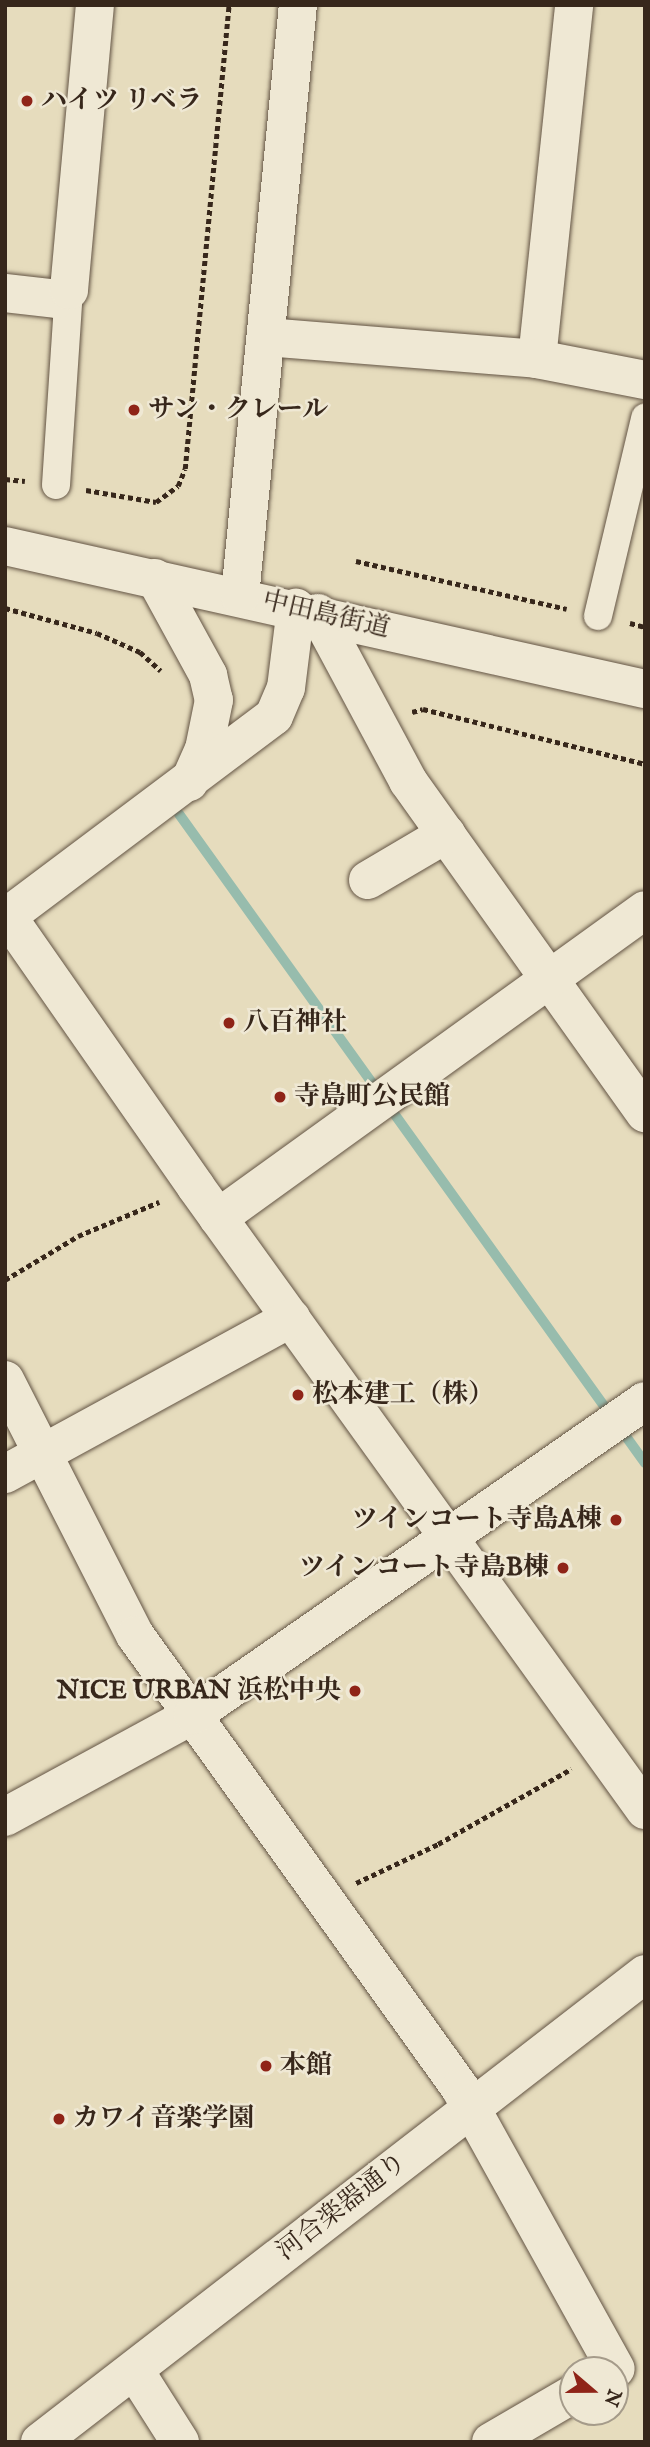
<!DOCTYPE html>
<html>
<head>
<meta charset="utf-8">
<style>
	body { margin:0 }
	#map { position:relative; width:650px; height:2447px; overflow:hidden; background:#e6dcbd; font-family:"IM FELL English","Noto Serif JP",serif }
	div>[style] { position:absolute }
	.stream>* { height:10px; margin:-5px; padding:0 5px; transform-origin:5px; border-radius:5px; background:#97bcad }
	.path>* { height:4.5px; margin-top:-2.25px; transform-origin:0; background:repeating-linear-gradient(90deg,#37271b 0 5px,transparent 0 8.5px) }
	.roads { filter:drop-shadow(0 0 2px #635444) drop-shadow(0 0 2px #635444) }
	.pedestrian>* { height:28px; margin:-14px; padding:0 14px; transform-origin:14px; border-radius:14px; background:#efe8d4 }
	.minor>* { height:38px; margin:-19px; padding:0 19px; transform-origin:19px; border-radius:19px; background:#efe8d4 }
	.tertiary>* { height:38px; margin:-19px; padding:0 19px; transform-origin:19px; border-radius:19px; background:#efe8d4 }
	.dots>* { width:19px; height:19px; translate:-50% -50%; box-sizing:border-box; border:4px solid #efe8d4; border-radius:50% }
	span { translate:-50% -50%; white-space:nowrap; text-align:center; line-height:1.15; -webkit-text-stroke:5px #efe8d4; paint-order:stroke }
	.poi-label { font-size:26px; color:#37271b; font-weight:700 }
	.left { translate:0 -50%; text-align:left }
	.right { translate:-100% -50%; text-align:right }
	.street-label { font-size:26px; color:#37271b }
	.frame { position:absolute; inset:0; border:7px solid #37271b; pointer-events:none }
	.north { position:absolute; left:559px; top:2356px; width:70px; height:70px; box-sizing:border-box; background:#efe8d4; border:2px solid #a59b8a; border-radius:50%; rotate:110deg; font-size:19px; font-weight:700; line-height:28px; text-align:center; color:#37271b }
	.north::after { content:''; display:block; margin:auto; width:24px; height:32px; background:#8f2418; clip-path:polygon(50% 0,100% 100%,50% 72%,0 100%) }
</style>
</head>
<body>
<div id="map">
	<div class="stream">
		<i style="left:179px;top:814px;width:799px;rotate:54.32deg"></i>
	</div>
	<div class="path">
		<i style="left:5px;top:479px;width:20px;rotate:6deg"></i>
		<i style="left:86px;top:490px;width:71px;rotate:9.7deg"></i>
		<i style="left:156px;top:502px;width:27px;rotate:-36deg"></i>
		<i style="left:178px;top:486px;width:18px;rotate:-68deg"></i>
		<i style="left:185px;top:469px;width:466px;rotate:-84.6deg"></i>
		<i style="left:356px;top:561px;width:216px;rotate:12.8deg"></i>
		<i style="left:5px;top:608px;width:95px;rotate:15.2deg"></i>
		<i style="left:97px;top:633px;width:47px;rotate:23.8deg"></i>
		<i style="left:140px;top:652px;width:28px;rotate:42deg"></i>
		<i style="left:630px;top:623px;width:16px;rotate:15deg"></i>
		<i style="left:412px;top:712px;width:11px;rotate:-15deg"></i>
		<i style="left:423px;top:709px;width:229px;rotate:13.9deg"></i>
		<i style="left:5px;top:1280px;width:85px;rotate:-31.1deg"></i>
		<i style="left:78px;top:1236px;width:88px;rotate:-22.8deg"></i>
		<i style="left:356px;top:1883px;width:91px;rotate:-25.4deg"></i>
		<i style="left:438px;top:1844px;width:153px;rotate:-29.4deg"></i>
	</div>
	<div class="roads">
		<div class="pedestrian">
			<i style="left:56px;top:485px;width:195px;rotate:-86.2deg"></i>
			<i style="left:598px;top:616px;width:204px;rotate:-76.6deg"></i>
		</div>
		<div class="minor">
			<i style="left:5px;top:293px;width:53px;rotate:6.5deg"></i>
			<i style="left:58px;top:299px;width:14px;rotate:-39deg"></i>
			<i style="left:69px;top:290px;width:286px;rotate:-84.8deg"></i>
			<i style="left:537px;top:359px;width:356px;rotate:-84deg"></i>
			<i style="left:155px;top:578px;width:111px;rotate:61.3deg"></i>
			<i style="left:208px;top:675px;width:26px;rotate:77deg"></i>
			<i style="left:214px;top:700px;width:50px;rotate:101.5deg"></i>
			<i style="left:204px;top:749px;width:36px;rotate:114deg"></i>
			<i style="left:318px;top:613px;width:191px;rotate:61.8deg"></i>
			<i style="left:408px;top:781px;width:408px;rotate:54.5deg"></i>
			<i style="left:368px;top:880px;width:91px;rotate:-30.5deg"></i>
			<i style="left:5px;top:913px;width:334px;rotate:55.1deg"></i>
			<i style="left:196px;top:1187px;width:768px;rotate:54.22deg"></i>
			<i style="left:5px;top:918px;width:336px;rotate:-36.9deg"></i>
			<i style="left:274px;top:716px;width:30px;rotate:-67deg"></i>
			<i style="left:286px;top:688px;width:81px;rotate:-82.9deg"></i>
			<i style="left:218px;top:1218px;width:526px;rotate:-35.8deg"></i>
			<i style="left:5px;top:1380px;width:286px;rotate:63deg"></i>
			<i style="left:135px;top:1635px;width:558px;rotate:54.34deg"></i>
			<i style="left:460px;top:2088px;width:321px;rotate:61deg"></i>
			<i style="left:5px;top:1474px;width:326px;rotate:-28.6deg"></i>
			<i style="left:5px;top:1817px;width:214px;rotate:-28.5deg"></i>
			<i style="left:193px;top:1715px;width:550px;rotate:-34.79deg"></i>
			<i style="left:135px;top:2371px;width:84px;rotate:57.6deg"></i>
			<i style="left:491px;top:2442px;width:95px;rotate:-30.3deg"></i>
		</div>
		<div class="tertiary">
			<i style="left:266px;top:337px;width:272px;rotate:4.6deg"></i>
			<i style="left:537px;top:359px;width:110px;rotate:11deg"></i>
			<i style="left:5px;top:546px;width:656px;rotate:12.6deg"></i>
			<i style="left:240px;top:596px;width:594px;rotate:-84.4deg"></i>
			<i style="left:40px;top:2442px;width:765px;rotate:-37.72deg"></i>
		</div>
	</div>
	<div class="dots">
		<i style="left:27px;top:101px;background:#8f2418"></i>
		<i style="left:134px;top:410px;background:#8f2418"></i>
		<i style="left:229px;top:1023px;background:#8f2418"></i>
		<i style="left:280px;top:1097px;background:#8f2418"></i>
		<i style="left:298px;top:1395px;background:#8f2418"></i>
		<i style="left:616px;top:1520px;background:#8f2418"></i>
		<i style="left:563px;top:1568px;background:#8f2418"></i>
		<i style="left:355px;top:1691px;background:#8f2418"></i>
		<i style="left:266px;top:2066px;background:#8f2418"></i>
		<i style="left:59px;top:2119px;background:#8f2418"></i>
	</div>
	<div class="poi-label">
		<span class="left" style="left:41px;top:101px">ハイツ リベラ</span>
		<span class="left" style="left:148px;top:410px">サン・クレール</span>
		<span class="left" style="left:243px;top:1023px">八百神社</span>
		<span class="left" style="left:294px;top:1097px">寺島町公民館</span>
		<span class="left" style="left:312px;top:1395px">松本建工（株）</span>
		<span class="right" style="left:602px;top:1520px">ツインコート寺島A棟</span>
		<span class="right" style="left:549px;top:1568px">ツインコート寺島B棟</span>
		<span class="right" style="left:341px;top:1691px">NICE URBAN 浜松中央</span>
		<span class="left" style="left:280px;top:2066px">本館</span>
		<span class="left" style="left:73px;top:2119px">カワイ音楽学園</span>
	</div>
	<div class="street-label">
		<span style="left:326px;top:615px;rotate:13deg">中田島街道</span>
		<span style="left:342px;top:2207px;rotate:-38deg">河合楽器通り</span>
	</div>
	<div class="frame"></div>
	<div class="north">N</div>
</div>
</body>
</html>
